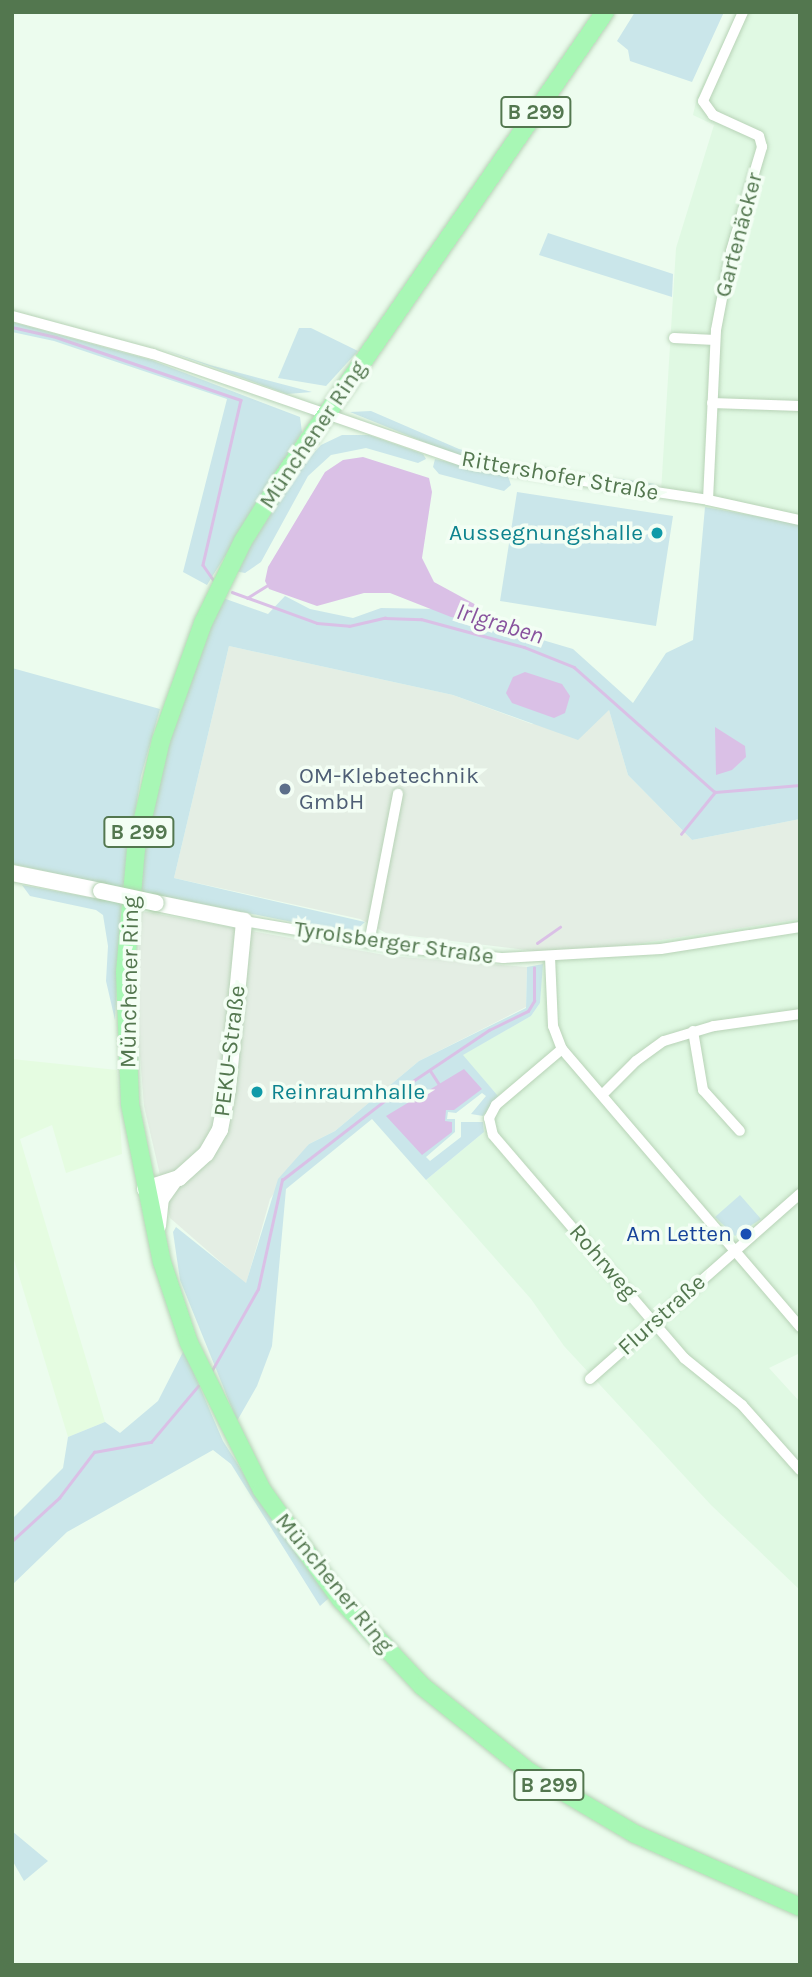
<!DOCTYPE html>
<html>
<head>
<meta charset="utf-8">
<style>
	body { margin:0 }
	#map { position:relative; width:812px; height:1977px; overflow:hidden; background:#ecfcee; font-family:Karla,sans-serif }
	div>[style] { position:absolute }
	.residential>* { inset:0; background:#e0f9e3 }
	.commercial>* { inset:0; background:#e5fce1 }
	.industrial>* { inset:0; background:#e4eee4 }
	.green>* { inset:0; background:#cae6ea }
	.water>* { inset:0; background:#dac0e6 }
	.stream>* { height:2.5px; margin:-1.25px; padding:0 1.25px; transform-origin:1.25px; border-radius:1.25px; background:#dac0e6 }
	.roads { filter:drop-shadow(0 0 2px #b8d3b7) drop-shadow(0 0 2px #b8d3b7) }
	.street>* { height:10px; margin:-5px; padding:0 5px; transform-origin:5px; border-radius:5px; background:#fff }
	.secondary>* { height:16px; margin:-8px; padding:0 8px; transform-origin:8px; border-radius:8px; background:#fff }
	.primary>* { height:18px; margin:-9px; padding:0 9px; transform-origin:9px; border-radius:9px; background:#a8f7b5 }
	.bridges { filter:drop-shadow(0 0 2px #b0d1af) drop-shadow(0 0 2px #b0d1af) }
	.secondary-bridge>* { height:16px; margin:-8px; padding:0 8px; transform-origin:8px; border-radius:8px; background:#fff }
	.dots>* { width:19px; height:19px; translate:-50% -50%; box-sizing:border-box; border:4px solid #f3fef4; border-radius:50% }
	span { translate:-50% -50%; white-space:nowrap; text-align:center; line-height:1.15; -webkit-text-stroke:7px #f3fef4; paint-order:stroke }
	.shield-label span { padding:2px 5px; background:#f3fef4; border:2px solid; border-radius:5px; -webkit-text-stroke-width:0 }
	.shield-label { font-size:21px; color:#53774f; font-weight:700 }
	.street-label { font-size:23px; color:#53774f }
	.culture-label { font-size:23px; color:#0d838f }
	.right { translate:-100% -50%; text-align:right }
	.left { translate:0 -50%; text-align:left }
	.service-label { font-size:23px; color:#4e5e75 }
	.transit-label { font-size:23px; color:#164399 }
	.water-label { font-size:24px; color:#88539e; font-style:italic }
	.frame { position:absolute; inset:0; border:14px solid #53774f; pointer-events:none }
</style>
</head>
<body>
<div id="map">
	<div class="residential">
		<i style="clip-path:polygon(737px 12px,800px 12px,800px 524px,706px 507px,661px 492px,676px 248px,714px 125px,693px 115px,697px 97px)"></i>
		<i style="clip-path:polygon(800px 919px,800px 1353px,769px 1368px,800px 1402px,800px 1590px,711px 1505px,564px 1346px,531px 1299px,426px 1180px,484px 1132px,485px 1109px,498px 1096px,462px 1055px,531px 1016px,540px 1003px,543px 952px,615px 947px)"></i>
	</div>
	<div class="commercial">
		<i style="clip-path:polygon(12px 1059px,117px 1070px,122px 1154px,66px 1173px,52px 1125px,20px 1139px,105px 1422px,68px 1437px,12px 1253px)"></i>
	</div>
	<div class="industrial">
		<i style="clip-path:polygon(229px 646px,453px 695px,532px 724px,609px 710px,628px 775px,692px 840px,800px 819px,800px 919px,615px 947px,543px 952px,386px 933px,360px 919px,174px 878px)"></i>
		<i style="clip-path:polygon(141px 911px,390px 956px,527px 967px,526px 1007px,419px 1061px,335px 1131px,309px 1144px,270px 1199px,246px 1284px,170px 1218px,144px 1106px,136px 1006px)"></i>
	</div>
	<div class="green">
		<i style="clip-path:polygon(635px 12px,724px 12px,692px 82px,630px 61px,628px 50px,617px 41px)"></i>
		<i style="clip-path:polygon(548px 233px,673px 274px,672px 297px,539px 255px)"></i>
		<i style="clip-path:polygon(12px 322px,151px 360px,300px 417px,302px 432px,207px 585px,183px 572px,227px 399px,54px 341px,12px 332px)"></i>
		<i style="clip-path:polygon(299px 328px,311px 328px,358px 351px,326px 386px,278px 378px)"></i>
		<i style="clip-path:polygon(162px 349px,210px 365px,312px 392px,287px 394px)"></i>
		<i style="clip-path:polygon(371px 411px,459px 449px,509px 462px,655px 484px,652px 487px,507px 467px,459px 456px,350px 412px)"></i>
		<i style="clip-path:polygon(342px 435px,369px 435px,423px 454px,426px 459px,418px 463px,366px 448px,331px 455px,308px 476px,261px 562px,245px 573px,235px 571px,296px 473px,321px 445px)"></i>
		<i style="clip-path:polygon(435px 459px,508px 476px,511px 485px,504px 491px,439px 474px,433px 467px)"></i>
		<i style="clip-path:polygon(517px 492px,673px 516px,656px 626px,500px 601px)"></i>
		<i style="clip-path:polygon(705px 507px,800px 524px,800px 819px,692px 840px,628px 775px,609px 710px,578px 740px,453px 695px,229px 646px,174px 878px,365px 922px,355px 931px,342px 932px,138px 891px,154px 786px,188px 678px,223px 598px,268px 614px,285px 596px,310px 609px,353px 618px,381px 608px,438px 609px,573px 649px,633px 703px,666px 653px,693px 640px)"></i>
		<i style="clip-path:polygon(12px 668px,160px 709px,141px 776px,123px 888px,12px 864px)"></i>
		<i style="clip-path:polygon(22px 885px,121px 903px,115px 1020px,106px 981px,108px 946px,103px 915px,96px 910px,30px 896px)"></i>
		<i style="clip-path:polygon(543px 964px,540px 1003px,531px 1016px,463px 1055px,498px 1096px,483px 1116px,471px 1114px,486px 1096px,482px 1093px,456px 1113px,448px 1112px,447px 1119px,455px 1119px,455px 1132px,426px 1157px,430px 1161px,461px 1137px,461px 1122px,483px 1122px,484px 1132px,426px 1180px,372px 1119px,286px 1189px,272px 1346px,257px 1386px,237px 1421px,180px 1280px,173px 1232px,176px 1227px,246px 1283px,278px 1179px,309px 1144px,335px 1131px,419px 1061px,526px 1008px,527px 967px)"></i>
		<i style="clip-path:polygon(740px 1195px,761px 1219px,735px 1236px,715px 1217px)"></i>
		<i style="clip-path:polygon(184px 1350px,223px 1441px,284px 1537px,329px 1598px,320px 1606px,231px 1464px,213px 1450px,67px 1532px,12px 1585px,12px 1519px,63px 1468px,68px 1437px,105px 1422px,120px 1433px,158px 1401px)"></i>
		<i style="clip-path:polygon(12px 1831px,48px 1861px,24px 1881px,12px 1860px)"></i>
	</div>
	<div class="water">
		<i style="clip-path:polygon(363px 457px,429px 478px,432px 492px,422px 558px,434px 582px,480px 607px,480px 614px,473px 621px,451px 617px,390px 593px,364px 593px,317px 606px,269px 589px,265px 581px,268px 567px,325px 472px,343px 460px)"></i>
		<i style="clip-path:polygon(525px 672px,562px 684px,570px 696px,565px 713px,554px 718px,512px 703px,506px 693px,513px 677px)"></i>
		<i style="clip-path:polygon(715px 727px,745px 746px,746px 757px,732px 770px,716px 775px)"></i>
		<i style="clip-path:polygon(464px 1069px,482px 1089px,454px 1110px,446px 1110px,445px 1121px,452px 1122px,452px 1132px,422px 1155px,386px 1116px)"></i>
	</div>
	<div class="stream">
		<i style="left:12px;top:327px;width:45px;rotate:12.8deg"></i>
		<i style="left:56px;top:337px;width:195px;rotate:18.8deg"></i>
		<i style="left:241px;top:400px;width:169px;rotate:103deg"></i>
		<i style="left:203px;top:565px;width:21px;rotate:55deg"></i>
		<i style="left:232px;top:592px;width:90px;rotate:20deg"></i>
		<i style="left:317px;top:623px;width:32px;rotate:5deg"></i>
		<i style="left:349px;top:626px;width:37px;rotate:-13deg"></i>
		<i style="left:385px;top:618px;width:36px;rotate:2deg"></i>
		<i style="left:421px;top:619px;width:107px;rotate:15.2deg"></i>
		<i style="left:524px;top:647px;width:54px;rotate:21.8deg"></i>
		<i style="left:574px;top:667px;width:188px;rotate:41.6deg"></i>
		<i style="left:247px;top:598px;width:25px;rotate:-32deg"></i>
		<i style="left:715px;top:792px;width:85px;rotate:-4.7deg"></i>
		<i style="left:681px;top:834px;width:54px;rotate:-51deg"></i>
		<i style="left:537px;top:943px;width:28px;rotate:-35deg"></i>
		<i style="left:430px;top:1070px;width:20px;rotate:57deg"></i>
		<i style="left:211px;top:1372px;width:95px;rotate:-60.5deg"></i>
		<i style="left:258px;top:1289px;width:112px;rotate:-77.6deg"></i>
		<i style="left:282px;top:1180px;width:139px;rotate:-37.7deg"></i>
		<i style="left:392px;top:1095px;width:117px;rotate:-33.8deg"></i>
		<i style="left:489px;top:1030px;width:43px;rotate:-26deg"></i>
		<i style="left:528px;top:1011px;width:12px;rotate:-59deg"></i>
		<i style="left:534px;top:1001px;width:33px;rotate:-90deg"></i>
		<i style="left:12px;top:1541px;width:64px;rotate:-42.5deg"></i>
		<i style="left:59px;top:1498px;width:58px;rotate:-52.7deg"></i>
		<i style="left:94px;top:1452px;width:58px;rotate:-10deg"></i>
		<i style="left:151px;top:1442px;width:73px;rotate:-50deg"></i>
	</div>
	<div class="roads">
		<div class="street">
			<i style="left:12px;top:316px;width:146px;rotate:15.1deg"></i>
			<i style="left:153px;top:354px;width:336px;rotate:19.1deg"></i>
			<i style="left:471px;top:464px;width:240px;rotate:8.6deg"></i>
			<i style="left:708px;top:500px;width:94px;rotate:12.3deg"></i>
			<i style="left:674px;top:338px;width:41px;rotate:2.8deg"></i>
			<i style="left:712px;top:403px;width:88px;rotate:2deg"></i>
			<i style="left:708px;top:500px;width:170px;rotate:-87.3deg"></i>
			<i style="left:716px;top:330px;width:80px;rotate:-79.2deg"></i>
			<i style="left:731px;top:251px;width:109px;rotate:-73.4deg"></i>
			<i style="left:762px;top:147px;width:11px;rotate:-105deg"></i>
			<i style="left:759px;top:136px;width:51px;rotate:-155.5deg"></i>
			<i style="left:713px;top:115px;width:17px;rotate:-126deg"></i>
			<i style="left:703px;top:101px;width:98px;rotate:-65.8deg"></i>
			<i style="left:244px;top:921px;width:162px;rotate:9.6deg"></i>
			<i style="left:404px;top:948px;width:100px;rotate:5.8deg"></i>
			<i style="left:503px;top:958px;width:158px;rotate:-3.3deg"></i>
			<i style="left:661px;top:949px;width:141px;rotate:-9deg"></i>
			<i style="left:369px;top:943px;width:152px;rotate:-79deg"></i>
			<i style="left:550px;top:957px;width:69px;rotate:87.5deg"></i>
			<i style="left:553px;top:1026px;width:25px;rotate:69deg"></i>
			<i style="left:562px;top:1049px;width:366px;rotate:49.4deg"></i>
			<i style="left:693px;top:1031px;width:60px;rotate:80.4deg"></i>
			<i style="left:703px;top:1090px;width:55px;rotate:47.9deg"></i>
			<i style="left:562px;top:1049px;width:87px;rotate:139.7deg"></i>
			<i style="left:496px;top:1105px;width:15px;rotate:118deg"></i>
			<i style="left:489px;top:1118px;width:17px;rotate:77deg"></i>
			<i style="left:493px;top:1135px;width:294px;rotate:49.4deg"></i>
			<i style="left:684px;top:1358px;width:75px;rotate:39deg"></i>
			<i style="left:742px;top:1405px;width:87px;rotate:48.3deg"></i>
			<i style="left:602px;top:1095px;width:48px;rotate:-45deg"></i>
			<i style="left:636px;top:1061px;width:34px;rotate:-36deg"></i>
			<i style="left:664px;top:1041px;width:52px;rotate:-16.7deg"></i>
			<i style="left:714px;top:1026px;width:87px;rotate:-7.9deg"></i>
			<i style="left:590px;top:1379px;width:280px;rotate:-41.4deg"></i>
		</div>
		<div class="secondary">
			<i style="left:12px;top:873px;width:91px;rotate:11.4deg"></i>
			<i style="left:145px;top:1189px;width:36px;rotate:-18deg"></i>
			<i style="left:179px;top:1178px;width:36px;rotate:-42deg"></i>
			<i style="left:206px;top:1154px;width:28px;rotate:-60deg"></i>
			<i style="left:220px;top:1130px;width:43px;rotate:-79.2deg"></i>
			<i style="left:228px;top:1088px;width:168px;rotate:-84.5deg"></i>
			<i style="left:244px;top:921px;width:90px;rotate:-168.4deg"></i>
			<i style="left:158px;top:1226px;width:27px;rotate:-84deg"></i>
			<i style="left:161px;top:1199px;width:21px;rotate:-55deg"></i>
		</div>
		<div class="primary">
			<i style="left:605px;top:12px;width:566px;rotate:124.7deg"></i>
			<i style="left:283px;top:477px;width:75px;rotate:122deg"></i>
			<i style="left:243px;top:541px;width:91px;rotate:116deg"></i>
			<i style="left:203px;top:623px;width:124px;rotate:109.7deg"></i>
			<i style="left:161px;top:740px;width:112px;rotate:102.9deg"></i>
			<i style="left:136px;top:849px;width:123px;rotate:95.1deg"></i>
			<i style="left:125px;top:972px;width:132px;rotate:87.8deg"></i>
			<i style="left:130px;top:1104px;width:161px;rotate:78.6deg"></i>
			<i style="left:162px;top:1262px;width:85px;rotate:71.6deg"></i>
			<i style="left:189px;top:1343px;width:164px;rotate:63.6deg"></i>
			<i style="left:262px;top:1490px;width:135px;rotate:54.3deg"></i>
			<i style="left:341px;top:1600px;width:118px;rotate:46.7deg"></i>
			<i style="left:422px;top:1686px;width:136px;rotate:38.7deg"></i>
			<i style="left:528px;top:1771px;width:124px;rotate:30.5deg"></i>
			<i style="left:635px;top:1834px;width:180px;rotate:23.9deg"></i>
		</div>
	</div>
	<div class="bridges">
		<div class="secondary-bridge">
			<i style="left:101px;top:891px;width:56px;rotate:12.3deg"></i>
		</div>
	</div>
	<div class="dots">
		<i style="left:657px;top:533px;background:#0f9aa8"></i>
		<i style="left:285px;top:789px;background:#5c6f8a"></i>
		<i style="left:257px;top:1092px;background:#0f9aa8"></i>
		<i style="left:746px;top:1234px;background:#1a4fb4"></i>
	</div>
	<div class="shield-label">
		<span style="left:536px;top:112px">B 299</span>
		<span style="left:139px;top:832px">B 299</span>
		<span style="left:549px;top:1785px">B 299</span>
	</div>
	<div class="street-label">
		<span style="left:739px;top:235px;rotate:-75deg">Gartenäcker</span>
		<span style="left:313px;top:435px;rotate:-56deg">Münchener Ring</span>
		<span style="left:560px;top:476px;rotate:10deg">Rittershofer Straße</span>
		<span style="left:394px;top:943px;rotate:8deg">Tyrolsberger Straße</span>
		<span style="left:130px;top:982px;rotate:-89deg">Münchener Ring</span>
		<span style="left:230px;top:1051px;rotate:-83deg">PEKU-Straße</span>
		<span style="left:603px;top:1262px;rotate:49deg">Rohrweg</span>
		<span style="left:662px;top:1315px;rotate:-42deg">Flurstraße</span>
		<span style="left:334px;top:1583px;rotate:51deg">Münchener Ring</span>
	</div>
	<div class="culture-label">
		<span class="right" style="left:643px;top:533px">Aussegnungshalle</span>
		<span class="left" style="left:271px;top:1092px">Reinraumhalle</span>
	</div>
	<div class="service-label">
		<span class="left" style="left:299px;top:789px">OM-Klebetechnik<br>GmbH</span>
	</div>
	<div class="transit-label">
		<span class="right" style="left:732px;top:1234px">Am Letten</span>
	</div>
	<div class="water-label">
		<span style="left:500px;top:624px;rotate:17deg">Irlgraben</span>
	</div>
	<div class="frame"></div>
</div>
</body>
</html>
